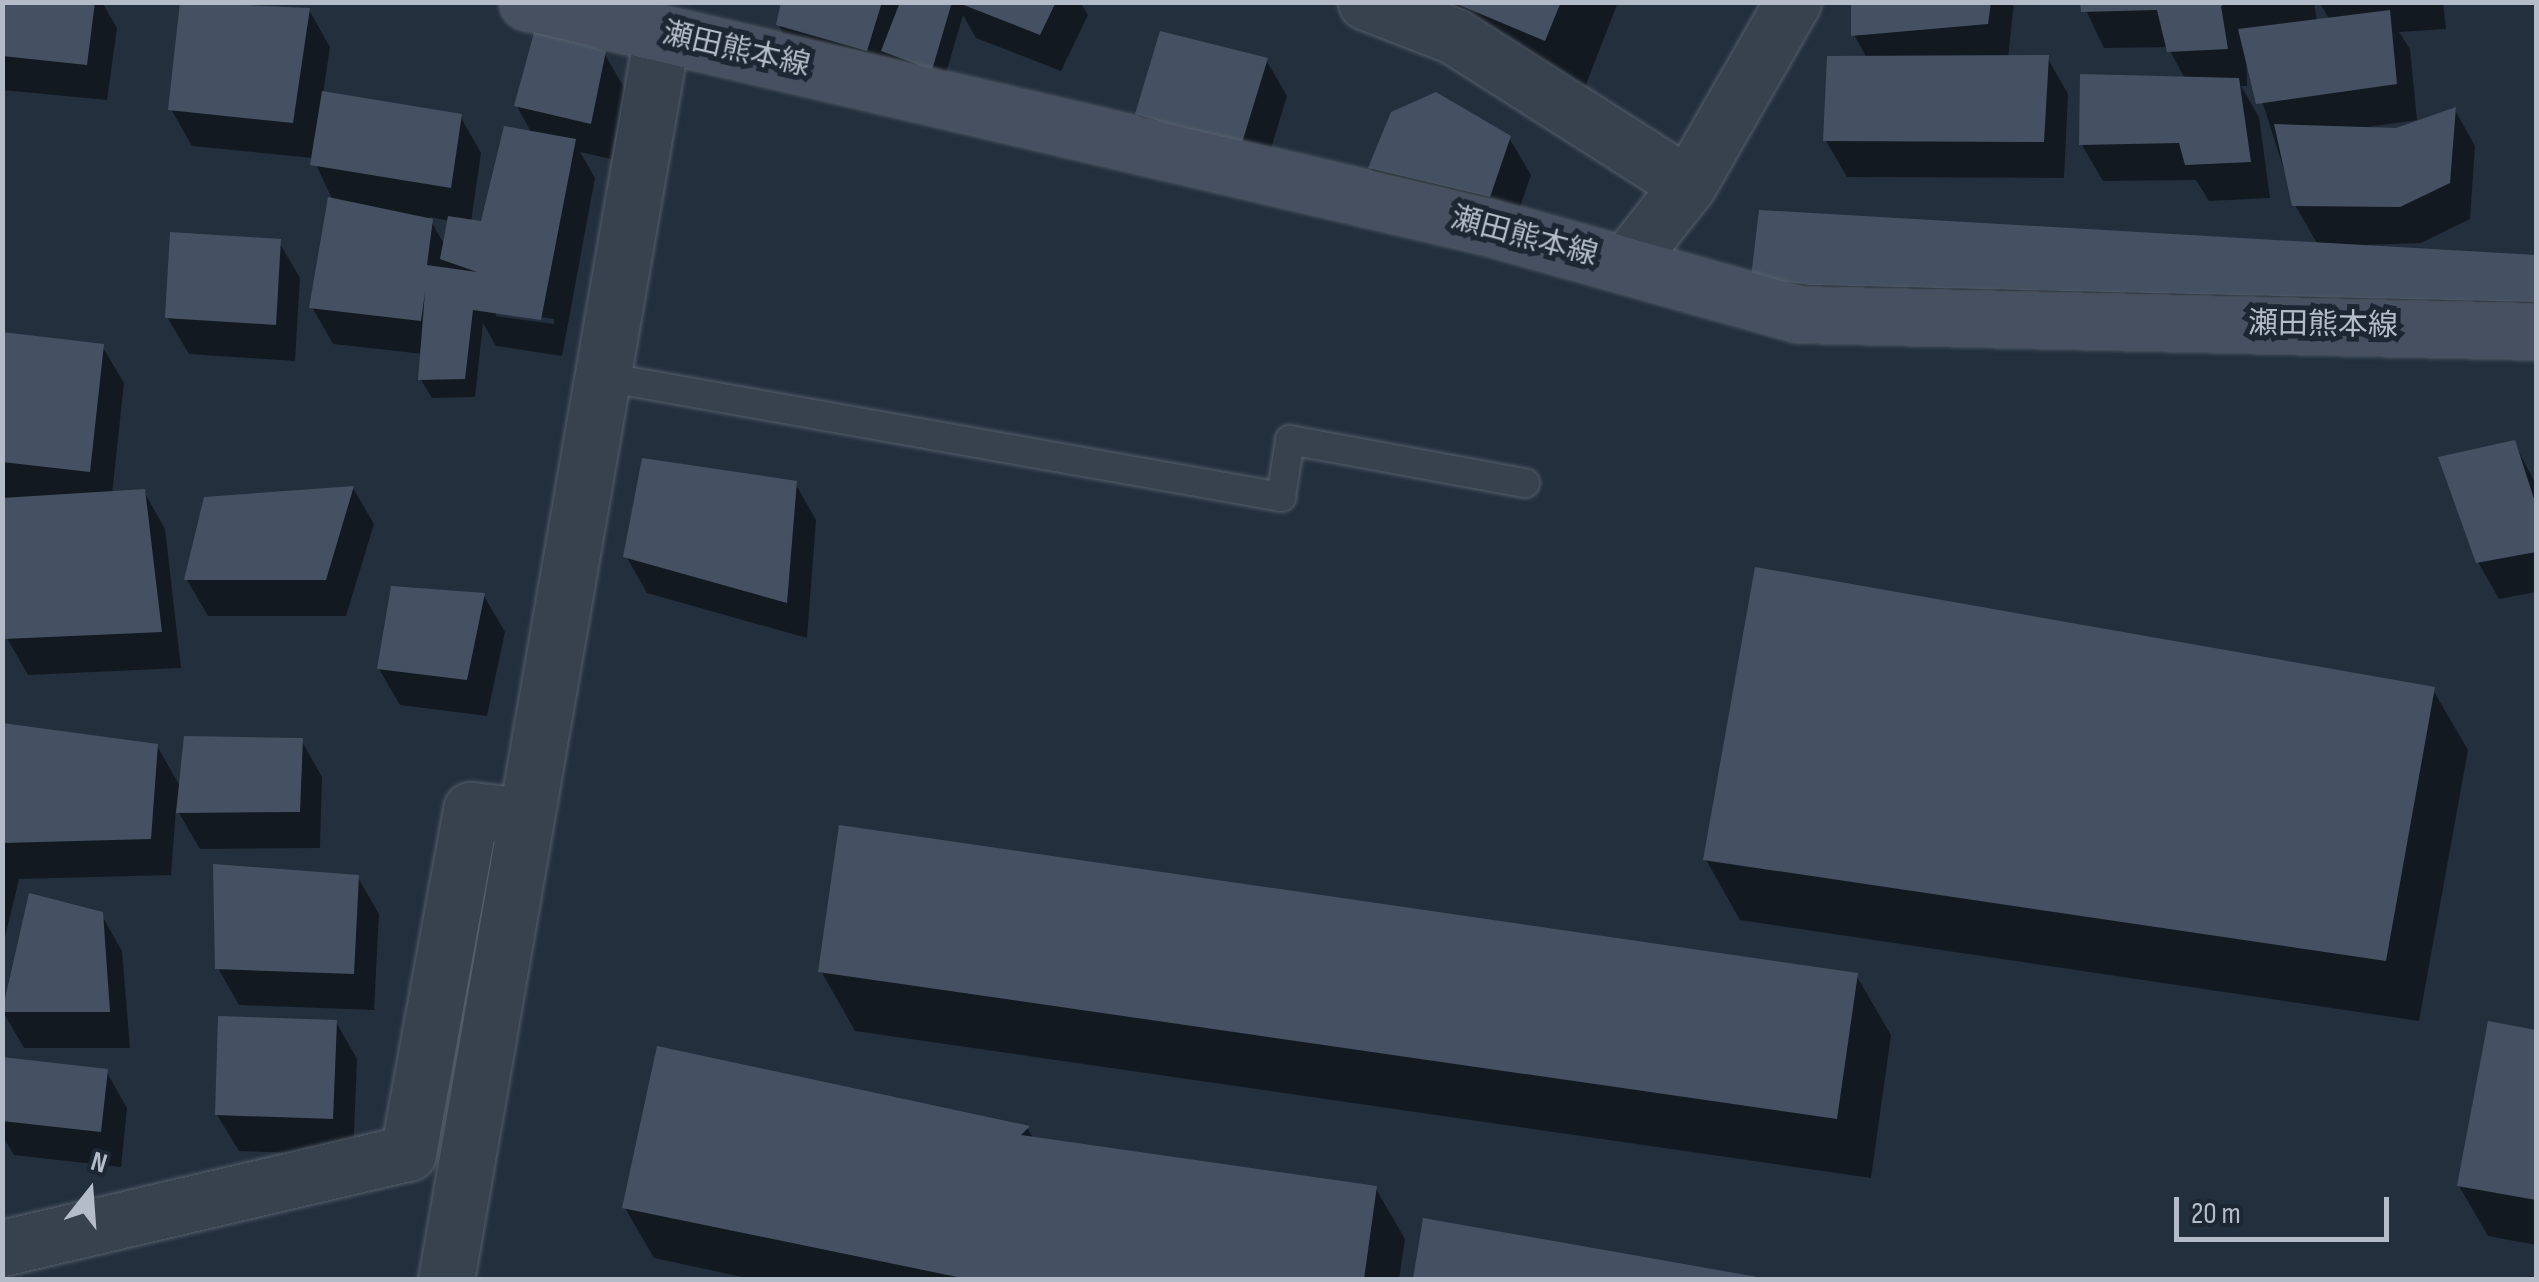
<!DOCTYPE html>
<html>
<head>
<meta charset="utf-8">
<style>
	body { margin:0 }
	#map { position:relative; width:2539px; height:1282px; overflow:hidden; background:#242f3e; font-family:"Sofia Sans Condensed","Noto Sans JP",sans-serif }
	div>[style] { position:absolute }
	.shadow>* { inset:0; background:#0007 }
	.building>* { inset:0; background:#455162 }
	.roads { filter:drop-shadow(0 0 2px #565f6c) drop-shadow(0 0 2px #565f6c) }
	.service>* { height:28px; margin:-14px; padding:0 14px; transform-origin:14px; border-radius:14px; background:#38414e }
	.minor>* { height:55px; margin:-27.5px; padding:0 27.5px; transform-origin:27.5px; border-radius:27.5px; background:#38414e }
	.secondary>* { height:55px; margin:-27.5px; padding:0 27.5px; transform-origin:27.5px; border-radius:27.5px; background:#465061 }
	span { translate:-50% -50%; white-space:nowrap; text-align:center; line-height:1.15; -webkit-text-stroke:10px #1d2633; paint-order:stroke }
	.street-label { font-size:30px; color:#b4bcc9 }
	.frame { position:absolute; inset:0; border:5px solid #b4bcc9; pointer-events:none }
	.north { position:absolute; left:40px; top:1142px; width:100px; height:100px; -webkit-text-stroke:8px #1d2633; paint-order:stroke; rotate:17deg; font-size:28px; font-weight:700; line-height:40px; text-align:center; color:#b4bcc9 }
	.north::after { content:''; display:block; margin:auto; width:35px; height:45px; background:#b4bcc9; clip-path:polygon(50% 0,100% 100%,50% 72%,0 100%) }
	.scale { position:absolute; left:2174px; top:1197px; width:215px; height:45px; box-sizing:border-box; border:5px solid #b4bcc9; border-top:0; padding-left:12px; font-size:30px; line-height:35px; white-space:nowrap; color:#b4bcc9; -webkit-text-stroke:8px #1d2633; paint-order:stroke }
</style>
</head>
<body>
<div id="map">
	<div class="shadow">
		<i style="clip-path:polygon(2px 2px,102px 2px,117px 28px,107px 100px,2px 90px)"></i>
		<i style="clip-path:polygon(evenodd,182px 2px,309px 10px,330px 47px,323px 94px,460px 116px,481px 153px,471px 222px,482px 229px,532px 134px,517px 106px,604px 53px,625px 89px,611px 159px,580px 152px,595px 178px,562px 356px,496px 346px,483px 323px,475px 397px,432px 398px,421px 380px,423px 354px,333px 344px,312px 307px,333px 201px,313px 158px,192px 146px,171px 109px,182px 2px,429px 217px,450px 221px,445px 245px,437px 232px,429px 217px,182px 2px,496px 311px,554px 319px,554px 324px,496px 316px,496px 311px)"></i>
		<i style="clip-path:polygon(783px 2px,1080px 2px,1088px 15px,1061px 71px,976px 38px,963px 15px,942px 87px,799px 61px,778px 24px)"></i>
		<i style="clip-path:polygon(1344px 2px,1618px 2px,1580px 100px)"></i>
		<i style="clip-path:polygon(1854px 2px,2014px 2px,2008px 58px,2047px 57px,2068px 94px,2064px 178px,1847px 177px,1826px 141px,1867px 58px,1854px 35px)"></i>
		<i style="clip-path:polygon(2082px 2px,2314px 2px,2317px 22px,2330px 20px,2319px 2px,2443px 2px,2446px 29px,2399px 32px,2410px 49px,2417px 120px,2368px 127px,2396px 131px,2455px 110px,2475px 146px,2470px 219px,2421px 243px,2339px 246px,2536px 258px,2536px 351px,1840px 334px,1754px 276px,2318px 245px,2295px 205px,2246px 50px,2247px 86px,2241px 86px,2259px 117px,2270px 198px,2209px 201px,2196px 180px,2103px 181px,2082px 145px,2185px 79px,2168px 47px,2104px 48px)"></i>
		<i style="clip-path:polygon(1266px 60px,1287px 96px,1261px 181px,1159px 150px,1138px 113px)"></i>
		<i style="clip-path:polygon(1509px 138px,1531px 175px,1511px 233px,1392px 205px,1371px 168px)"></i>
		<i style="clip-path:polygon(279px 242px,300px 278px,295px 361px,189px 354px,167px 317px)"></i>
		<i style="clip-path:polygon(2px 335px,102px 346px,124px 383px,112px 494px,144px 492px,165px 529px,181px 668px,28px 675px,7px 638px)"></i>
		<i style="clip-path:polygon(2514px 443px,2536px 484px,2536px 592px,2499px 599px,2478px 562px)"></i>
		<i style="clip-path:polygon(795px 483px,816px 520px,807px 638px,647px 593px,626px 556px)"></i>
		<i style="clip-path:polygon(353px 488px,374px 524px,346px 616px,208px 616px,187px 580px)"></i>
		<i style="clip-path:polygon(484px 596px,505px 632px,487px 716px,400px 705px,379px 669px)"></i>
		<i style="clip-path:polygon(2433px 690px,2468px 750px,2419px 1021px,1740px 920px,1706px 860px)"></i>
		<i style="clip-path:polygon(2px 726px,157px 746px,181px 788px,301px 740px,322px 777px,320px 848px,200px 849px,176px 808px,171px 875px,19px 879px,2px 950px)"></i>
		<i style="clip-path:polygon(358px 878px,379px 914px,374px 1010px,239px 1005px,218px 968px)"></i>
		<i style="clip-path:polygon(101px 914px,122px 951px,130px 1048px,24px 1048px,3px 1012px)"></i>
		<i style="clip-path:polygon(821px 971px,1856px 975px,1891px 1035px,1871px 1178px,855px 1031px)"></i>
		<i style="clip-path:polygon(336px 1022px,357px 1059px,353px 1155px,239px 1151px,217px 1115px)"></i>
		<i style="clip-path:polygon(2490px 1024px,2536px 1033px,2536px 1245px,2488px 1236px,2459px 1186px)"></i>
		<i style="clip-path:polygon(659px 1049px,1028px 1129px,1034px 1140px,1376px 1189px,1405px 1239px,1399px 1280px,756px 1280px,654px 1258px,625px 1208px)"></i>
		<i style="clip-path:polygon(2px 1059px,106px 1071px,127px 1108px,121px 1167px,14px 1155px,2px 1135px)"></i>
		<i style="clip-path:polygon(1425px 1221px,1744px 1280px,1415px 1280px)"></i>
	</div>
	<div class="building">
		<i style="clip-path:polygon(2px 2px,95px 2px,87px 65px,2px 56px)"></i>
		<i style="clip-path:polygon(180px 2px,310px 8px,293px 123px,168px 110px)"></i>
		<i style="clip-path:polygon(781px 2px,882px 2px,867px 51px,776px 25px)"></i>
		<i style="clip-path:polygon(900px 2px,952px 2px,932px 70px,881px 51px)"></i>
		<i style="clip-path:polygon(956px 2px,1056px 2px,1040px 35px)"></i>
		<i style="clip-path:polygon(1452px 2px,1561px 2px,1545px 41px)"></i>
		<i style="clip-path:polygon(1851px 2px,1991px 2px,1988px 24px,1851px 36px)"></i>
		<i style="clip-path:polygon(2080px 2px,2231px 2px,2221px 6px,2228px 49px,2167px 52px,2157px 10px,2081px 12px)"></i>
		<i style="clip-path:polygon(2390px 10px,2397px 84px,2256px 104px,2238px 29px)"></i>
		<i style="clip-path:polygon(535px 29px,606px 51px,591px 124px,514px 106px)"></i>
		<i style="clip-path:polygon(1160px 31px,1268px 58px,1241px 146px,1135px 114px)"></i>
		<i style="clip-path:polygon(2049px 55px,2044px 142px,1823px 141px,1827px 56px)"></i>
		<i style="clip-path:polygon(2080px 74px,2239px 78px,2251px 162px,2185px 165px,2179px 143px,2079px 145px)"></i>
		<i style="clip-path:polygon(322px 91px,462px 114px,451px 188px,310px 165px)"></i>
		<i style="clip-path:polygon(1436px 92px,1511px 136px,1490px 197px,1368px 168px,1391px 112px)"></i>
		<i style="clip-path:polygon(2456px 107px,2450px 183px,2400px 207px,2292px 206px,2274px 124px,2396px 128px)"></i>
		<i style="clip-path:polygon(504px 126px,576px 139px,541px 320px,473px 310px,465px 379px,418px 380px,425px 292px,421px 321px,309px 308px,328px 197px,433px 219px,427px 265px,477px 272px,440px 259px,448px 216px,481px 221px)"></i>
		<i style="clip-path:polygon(1759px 210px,2536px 255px,2536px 302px,1809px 285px,1751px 277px)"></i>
		<i style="clip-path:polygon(170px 232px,281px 239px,276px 325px,165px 318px)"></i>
		<i style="clip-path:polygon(2px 332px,104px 344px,90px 472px,2px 462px)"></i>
		<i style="clip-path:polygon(2515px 440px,2536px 505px,2536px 552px,2476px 563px,2438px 457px)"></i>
		<i style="clip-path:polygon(642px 458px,797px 481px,787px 603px,623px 557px)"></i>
		<i style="clip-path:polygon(354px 486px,326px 580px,184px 580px,204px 497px)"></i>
		<i style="clip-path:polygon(145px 489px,162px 632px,4px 639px,2px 498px)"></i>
		<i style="clip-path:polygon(1755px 567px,2435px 687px,2386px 961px,1703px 860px)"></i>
		<i style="clip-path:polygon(391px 586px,485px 593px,467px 680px,377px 669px)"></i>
		<i style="clip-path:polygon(2px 723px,158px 744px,151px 839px,2px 843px)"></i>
		<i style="clip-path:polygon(184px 736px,303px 738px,300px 812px,176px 813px)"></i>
		<i style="clip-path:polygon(839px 825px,1858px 973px,1837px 1119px,818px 972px)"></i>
		<i style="clip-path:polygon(213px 864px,359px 875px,354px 974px,215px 969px)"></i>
		<i style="clip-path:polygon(29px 893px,103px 912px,110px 1012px,2px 1012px)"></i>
		<i style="clip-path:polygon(218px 1016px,337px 1020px,333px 1119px,215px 1115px)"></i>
		<i style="clip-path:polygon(2488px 1021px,2536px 1030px,2536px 1200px,2457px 1186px)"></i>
		<i style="clip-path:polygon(657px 1046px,1030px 1126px,1021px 1135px,1377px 1186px,1364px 1279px,967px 1279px,622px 1208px)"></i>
		<i style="clip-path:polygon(2px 1057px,108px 1069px,101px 1132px,2px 1121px)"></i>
		<i style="clip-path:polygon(1423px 1218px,1763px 1278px,1763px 1279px,1413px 1279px)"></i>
	</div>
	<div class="roads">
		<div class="service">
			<i style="left:604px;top:377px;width:688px;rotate:10.05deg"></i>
			<i style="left:1281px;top:497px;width:58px;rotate:-81deg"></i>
			<i style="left:1290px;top:440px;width:239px;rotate:10.4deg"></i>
		</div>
		<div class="minor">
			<i style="left:1366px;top:2px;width:94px;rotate:21.1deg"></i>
			<i style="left:1454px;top:36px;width:277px;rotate:32.5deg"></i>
			<i style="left:1625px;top:265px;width:102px;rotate:-51.8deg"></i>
			<i style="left:1688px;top:185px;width:211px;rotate:-60.2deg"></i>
			<i style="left:2px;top:1248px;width:417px;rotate:-13.2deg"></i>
			<i style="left:408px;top:1153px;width:349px;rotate:-79.6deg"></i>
			<i style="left:471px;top:810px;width:54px;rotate:6.3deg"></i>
			<i style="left:446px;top:1280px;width:1265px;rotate:-80.17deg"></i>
		</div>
		<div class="secondary">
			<i style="left:527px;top:2px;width:988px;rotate:13.16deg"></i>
			<i style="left:1489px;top:227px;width:321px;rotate:15.7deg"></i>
			<i style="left:1798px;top:314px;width:738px;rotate:1.32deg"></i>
		</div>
	</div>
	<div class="street-label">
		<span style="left:736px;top:50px;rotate:13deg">瀬田熊本線</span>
		<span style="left:1524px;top:237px;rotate:15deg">瀬田熊本線</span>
		<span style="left:2323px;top:325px;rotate:1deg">瀬田熊本線</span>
	</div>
	<div class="frame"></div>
	<div class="north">N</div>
	<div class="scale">20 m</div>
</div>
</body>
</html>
